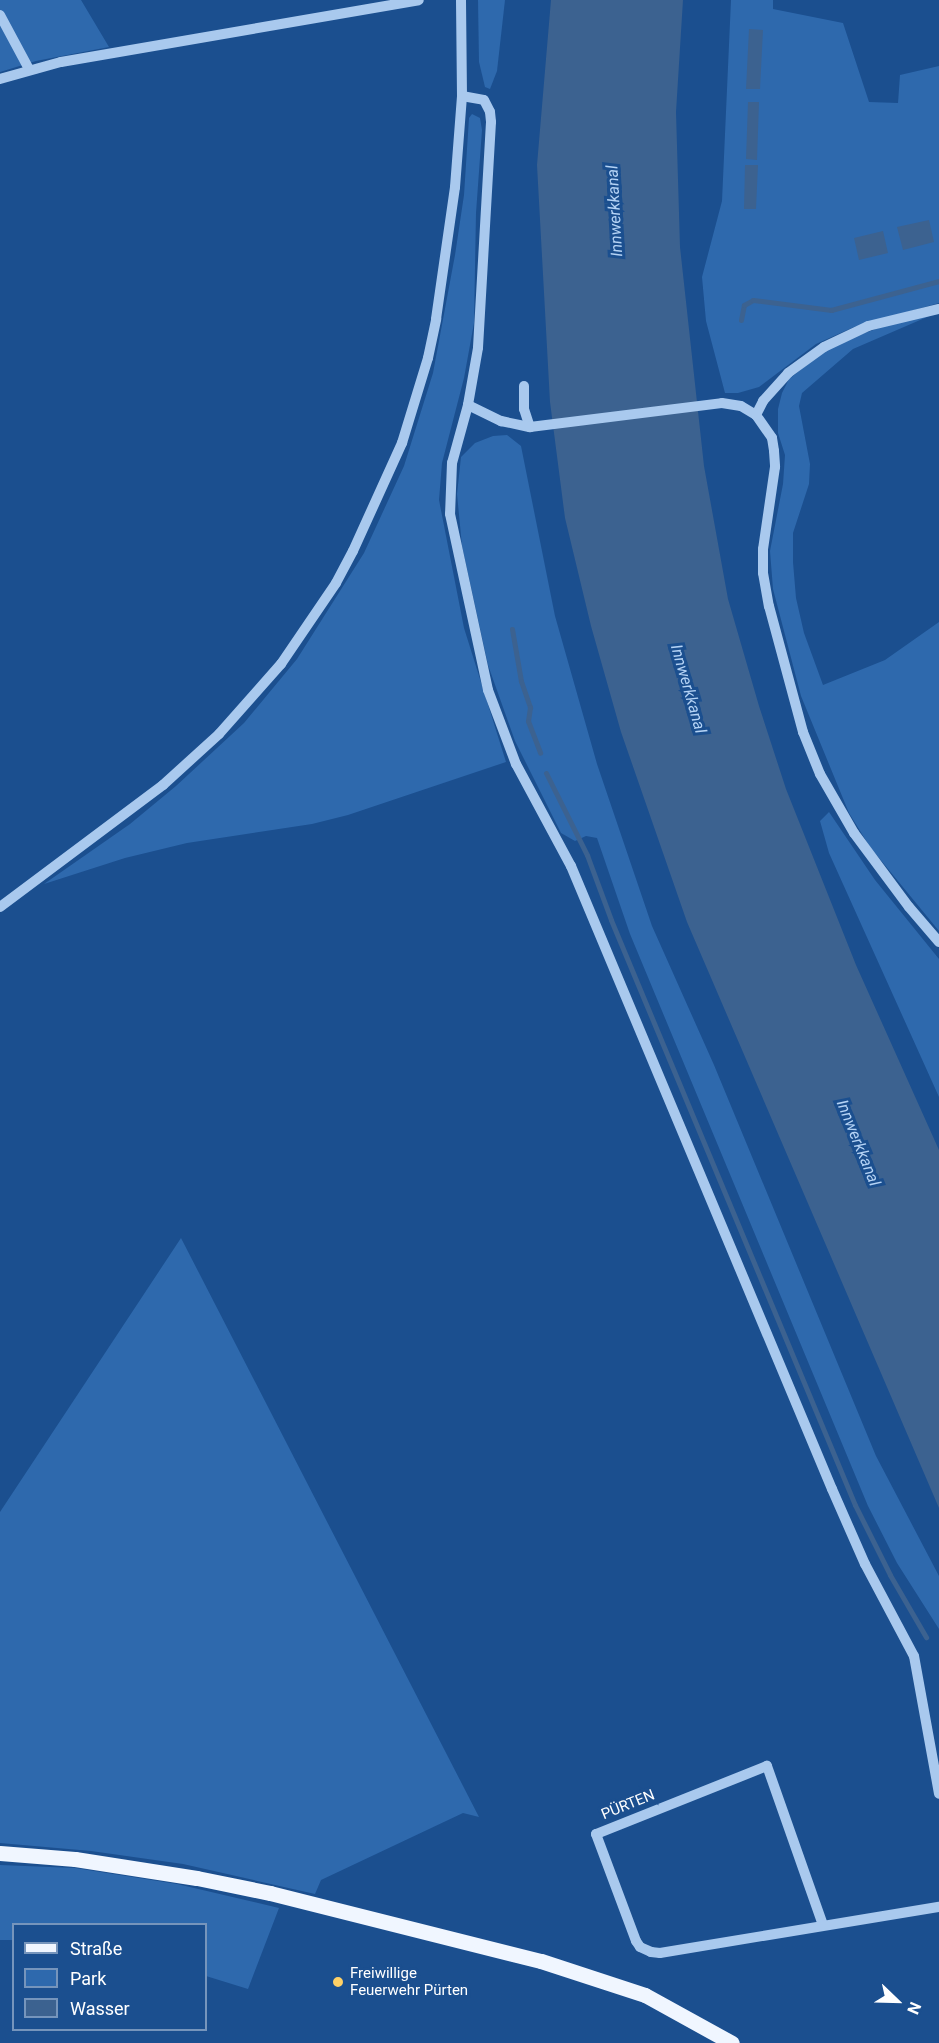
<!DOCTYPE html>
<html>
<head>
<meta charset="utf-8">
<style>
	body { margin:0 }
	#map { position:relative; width:939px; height:2043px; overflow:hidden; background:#1b4f8f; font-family:Roboto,sans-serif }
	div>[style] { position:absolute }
	.green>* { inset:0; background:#2e69ad }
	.water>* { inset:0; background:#3c6290 }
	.stream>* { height:5px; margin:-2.5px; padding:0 2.5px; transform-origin:2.5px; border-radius:2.5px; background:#3c6290 }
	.minor>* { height:10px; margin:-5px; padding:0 5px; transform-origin:5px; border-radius:5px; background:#a9c9ee }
	.major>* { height:15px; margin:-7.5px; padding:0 7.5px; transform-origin:7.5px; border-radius:7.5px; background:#f0f6ff }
	.dots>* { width:16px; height:16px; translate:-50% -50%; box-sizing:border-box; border:3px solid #1b4f8f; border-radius:50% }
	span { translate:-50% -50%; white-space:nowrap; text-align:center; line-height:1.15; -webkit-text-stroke:6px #1b4f8f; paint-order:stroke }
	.street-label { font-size:15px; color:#fff }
	.poi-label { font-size:15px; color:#fff }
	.left { translate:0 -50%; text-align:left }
	.water-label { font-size:16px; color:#b5d3f5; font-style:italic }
	.legend { position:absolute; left:12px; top:1923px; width:195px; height:108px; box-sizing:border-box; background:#1b4f8f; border:2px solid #7695bc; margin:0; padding:8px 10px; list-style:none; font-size:18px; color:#fff }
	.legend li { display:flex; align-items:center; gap:12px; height:30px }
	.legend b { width:30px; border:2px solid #7695bc }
	.north { position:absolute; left:867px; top:1971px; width:60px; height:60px; -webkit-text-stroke:4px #1b4f8f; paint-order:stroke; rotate:113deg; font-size:16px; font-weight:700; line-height:24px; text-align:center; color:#fff }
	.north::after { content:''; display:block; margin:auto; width:21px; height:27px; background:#fff; clip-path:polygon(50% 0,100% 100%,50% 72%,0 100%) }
</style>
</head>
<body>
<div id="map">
	<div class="green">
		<i style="clip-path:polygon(0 0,81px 0,109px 47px,36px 61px,0 72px)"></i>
		<i style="clip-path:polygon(478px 0,505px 0,497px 71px,490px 89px,485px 87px,479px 62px)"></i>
		<i style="clip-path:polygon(731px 0,773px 0,773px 9px,843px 23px,869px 102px,898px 103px,900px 75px,939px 66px,939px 303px,854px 327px,816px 344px,759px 387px,738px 393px,725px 393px,706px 321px,702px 277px,722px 201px)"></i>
		<i style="clip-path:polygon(472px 114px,480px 118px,482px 130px,476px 213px,474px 323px,464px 378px,442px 463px,439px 500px,464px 628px,506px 762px,348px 815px,312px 824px,187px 843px,125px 858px,44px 884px,130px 824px,176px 786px,244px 723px,297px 659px,364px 553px,404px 466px,433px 373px,455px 255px,464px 195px,469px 118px)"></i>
		<i style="clip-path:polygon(934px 314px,853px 349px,802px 393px,799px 406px,810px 464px,809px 484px,793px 533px,793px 562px,796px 598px,804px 633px,823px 685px,885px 660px,939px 622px,939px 931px,870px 847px,849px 813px,801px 696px,773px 589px,770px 551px,783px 484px,785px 455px,778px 433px,778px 409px,782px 393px,789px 379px,826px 350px,859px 335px,893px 323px)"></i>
		<i style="clip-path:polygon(507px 435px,521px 446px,555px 616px,597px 764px,652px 926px,714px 1065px,876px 1456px,939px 1576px,939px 1629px,897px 1563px,868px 1506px,630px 934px,597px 838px,586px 836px,575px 841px,561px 833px,515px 741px,488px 665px,462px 546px,457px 494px,461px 457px,475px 443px,493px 436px)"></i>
		<i style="clip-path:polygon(829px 812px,875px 880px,939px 959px,939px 1097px,829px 853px,820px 821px)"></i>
		<i style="clip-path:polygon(181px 1238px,479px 1817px,463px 1813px,321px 1880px,315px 1894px,183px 1864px,91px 1851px,0 1843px,0 1512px)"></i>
		<i style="clip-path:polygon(0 1865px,75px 1868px,177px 1884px,279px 1908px,248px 1989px,206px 1976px,206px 1924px,14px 1924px,13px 1940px,0 1940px)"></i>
	</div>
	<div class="water">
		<i style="clip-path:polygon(551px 0,683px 0,676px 112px,680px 247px,704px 466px,728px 599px,759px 706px,786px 789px,856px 965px,939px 1150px,939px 1508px,687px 922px,621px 732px,591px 626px,565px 518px,550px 402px,537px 165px)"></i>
		<i style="clip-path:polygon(749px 29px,763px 30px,760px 89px,746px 89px)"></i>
		<i style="clip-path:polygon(748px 102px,759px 102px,757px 160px,746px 159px)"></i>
		<i style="clip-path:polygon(745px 165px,758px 165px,756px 209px,744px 209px)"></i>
		<i style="clip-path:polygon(929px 220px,934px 242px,903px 250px,897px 227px)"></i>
		<i style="clip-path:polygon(883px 231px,888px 253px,859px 260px,854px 238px)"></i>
	</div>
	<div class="stream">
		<i style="left:741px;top:320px;width:15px;rotate:-79deg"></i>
		<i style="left:744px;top:305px;width:10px;rotate:-29deg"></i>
		<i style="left:753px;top:300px;width:79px;rotate:7.3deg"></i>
		<i style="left:831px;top:310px;width:112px;rotate:-15deg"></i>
		<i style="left:512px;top:629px;width:53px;rotate:80.2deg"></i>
		<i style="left:521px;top:681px;width:28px;rotate:71deg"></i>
		<i style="left:530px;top:707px;width:14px;rotate:98deg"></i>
		<i style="left:528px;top:721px;width:34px;rotate:69deg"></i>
		<i style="left:546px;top:773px;width:92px;rotate:63.4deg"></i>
		<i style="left:587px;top:855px;width:69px;rotate:69.7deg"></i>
		<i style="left:611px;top:920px;width:634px;rotate:67.36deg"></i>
		<i style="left:855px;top:1505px;width:78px;rotate:63.4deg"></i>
		<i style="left:890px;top:1575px;width:72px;rotate:59.9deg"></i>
	</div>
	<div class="minor">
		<i style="left:0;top:15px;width:61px;rotate:61.8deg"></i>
		<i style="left:0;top:79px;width:63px;rotate:-15.6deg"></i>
		<i style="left:61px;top:62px;width:363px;rotate:-9.8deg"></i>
		<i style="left:462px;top:96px;width:22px;rotate:10deg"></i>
		<i style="left:484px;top:100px;width:13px;rotate:63deg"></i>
		<i style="left:490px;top:112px;width:10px;rotate:84deg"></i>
		<i style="left:491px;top:122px;width:226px;rotate:93.3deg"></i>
		<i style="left:478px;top:348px;width:58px;rotate:100deg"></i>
		<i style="left:468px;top:405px;width:60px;rotate:105.4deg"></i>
		<i style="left:452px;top:463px;width:51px;rotate:92.2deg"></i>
		<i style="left:450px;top:514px;width:180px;rotate:77.8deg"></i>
		<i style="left:488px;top:690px;width:79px;rotate:69.3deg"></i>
		<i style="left:516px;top:764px;width:116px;rotate:61.7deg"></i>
		<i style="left:571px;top:866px;width:675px;rotate:67.27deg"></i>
		<i style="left:832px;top:1489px;width:82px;rotate:66.3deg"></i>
		<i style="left:865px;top:1564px;width:104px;rotate:62deg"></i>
		<i style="left:914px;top:1656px;width:140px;rotate:79.7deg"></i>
		<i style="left:524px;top:386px;width:23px;rotate:90deg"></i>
		<i style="left:524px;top:409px;width:19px;rotate:72deg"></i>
		<i style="left:468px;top:405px;width:37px;rotate:26deg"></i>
		<i style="left:501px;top:421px;width:30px;rotate:12deg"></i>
		<i style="left:530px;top:427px;width:193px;rotate:-7.1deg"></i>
		<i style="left:722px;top:403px;width:19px;rotate:9deg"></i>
		<i style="left:741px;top:406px;width:17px;rotate:31deg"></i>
		<i style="left:756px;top:415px;width:28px;rotate:55deg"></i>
		<i style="left:772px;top:438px;width:13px;rotate:81deg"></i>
		<i style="left:774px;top:451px;width:16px;rotate:86deg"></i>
		<i style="left:775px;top:467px;width:83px;rotate:98.3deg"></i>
		<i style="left:763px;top:549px;width:24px;rotate:90deg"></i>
		<i style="left:763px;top:573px;width:34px;rotate:80deg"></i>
		<i style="left:769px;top:606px;width:131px;rotate:74.9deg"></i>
		<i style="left:803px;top:732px;width:45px;rotate:68deg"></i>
		<i style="left:820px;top:774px;width:68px;rotate:60deg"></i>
		<i style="left:854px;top:833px;width:92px;rotate:53.4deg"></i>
		<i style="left:909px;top:907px;width:46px;rotate:49.4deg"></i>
		<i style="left:756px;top:415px;width:16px;rotate:-63deg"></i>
		<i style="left:763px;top:401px;width:38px;rotate:-48deg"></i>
		<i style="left:788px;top:373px;width:44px;rotate:-35.8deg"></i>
		<i style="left:824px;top:347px;width:49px;rotate:-25.5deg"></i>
		<i style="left:868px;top:326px;width:73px;rotate:-13.5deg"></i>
		<i style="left:0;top:907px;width:204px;rotate:-36.8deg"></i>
		<i style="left:163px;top:785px;width:76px;rotate:-42.3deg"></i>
		<i style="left:219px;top:734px;width:94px;rotate:-48.5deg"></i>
		<i style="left:281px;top:664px;width:98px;rotate:-55.8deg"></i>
		<i style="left:336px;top:583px;width:36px;rotate:-62deg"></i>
		<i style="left:353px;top:551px;width:119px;rotate:-65.6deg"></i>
		<i style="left:402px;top:443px;width:89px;rotate:-73deg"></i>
		<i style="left:428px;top:358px;width:40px;rotate:-78deg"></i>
		<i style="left:436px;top:319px;width:133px;rotate:-81.8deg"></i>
		<i style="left:455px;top:187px;width:91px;rotate:-85.6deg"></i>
		<i style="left:462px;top:96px;width:96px;rotate:-90.6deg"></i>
		<i style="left:823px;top:1925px;width:169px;rotate:-109.4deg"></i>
		<i style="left:767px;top:1766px;width:184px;rotate:158.3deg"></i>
		<i style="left:596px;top:1834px;width:114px;rotate:69.5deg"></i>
		<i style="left:636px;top:1941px;width:7px;rotate:56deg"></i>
		<i style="left:640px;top:1947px;width:12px;rotate:24deg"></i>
		<i style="left:651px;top:1952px;width:9px;rotate:6deg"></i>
		<i style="left:660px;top:1953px;width:283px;rotate:-9.4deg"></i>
	</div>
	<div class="major">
		<i style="left:0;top:1853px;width:75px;rotate:4.6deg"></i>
		<i style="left:75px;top:1859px;width:123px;rotate:8.9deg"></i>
		<i style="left:197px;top:1878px;width:75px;rotate:11.6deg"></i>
		<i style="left:270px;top:1893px;width:279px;rotate:14.1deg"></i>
		<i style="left:541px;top:1961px;width:109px;rotate:18.1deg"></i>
		<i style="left:645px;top:1995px;width:99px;rotate:28.9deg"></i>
	</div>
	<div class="dots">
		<i style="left:338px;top:1982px;background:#ffd166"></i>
	</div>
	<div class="street-label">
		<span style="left:628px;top:1805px;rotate:-22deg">PÜRTEN</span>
	</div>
	<div class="poi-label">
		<span class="left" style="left:350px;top:1982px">Freiwillige<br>Feuerwehr Pürten</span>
	</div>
	<div class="water-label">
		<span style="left:615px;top:211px;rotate:-93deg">Innwerkkanal</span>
		<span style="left:688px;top:689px;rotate:74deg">Innwerkkanal</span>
		<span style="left:858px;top:1143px;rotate:68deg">Innwerkkanal</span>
	</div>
	<ul class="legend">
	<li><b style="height:8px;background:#f0f6ff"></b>Straße</li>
	<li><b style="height:16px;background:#2e69ad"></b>Park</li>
	<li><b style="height:16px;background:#3c6290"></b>Wasser</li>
	</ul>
	<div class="north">N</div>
</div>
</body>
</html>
